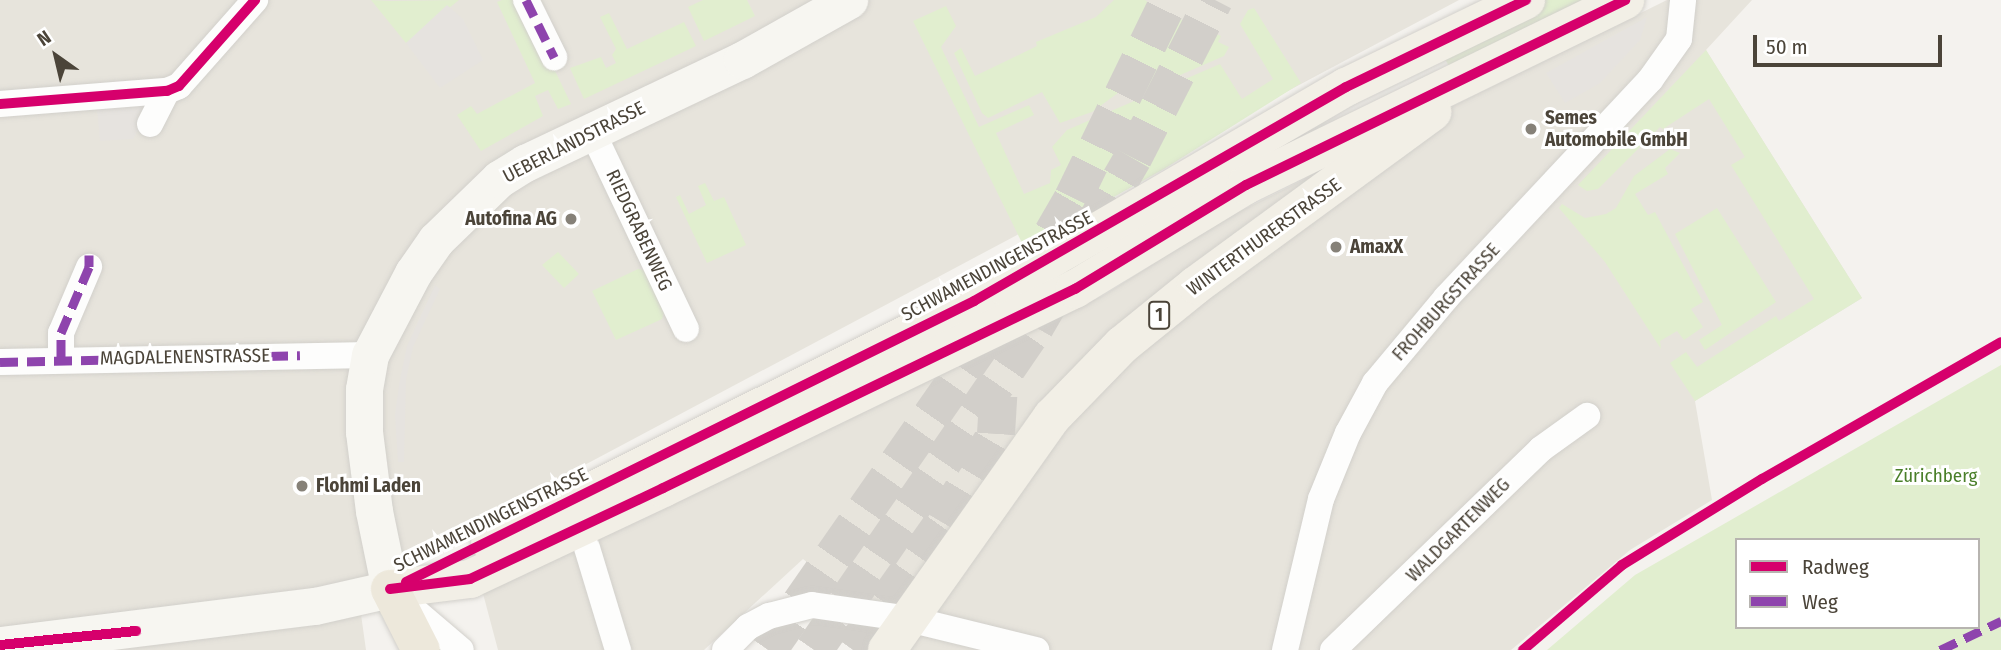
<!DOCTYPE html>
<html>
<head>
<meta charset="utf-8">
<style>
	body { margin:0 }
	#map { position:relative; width:2001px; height:650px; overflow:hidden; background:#f4f2ee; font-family:"Fira Sans Condensed",sans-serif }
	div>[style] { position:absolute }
	.residential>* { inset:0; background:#e7e4dc }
	.green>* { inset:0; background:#e1eecf }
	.parking>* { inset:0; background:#e6e3df }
	.highway-tunnel>* { height:38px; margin-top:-19px; transform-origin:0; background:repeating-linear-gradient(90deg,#d2cfca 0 38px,transparent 0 57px) }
	.roads { filter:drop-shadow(0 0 2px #d2d0cb) drop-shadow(0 0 2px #d2d0cb) }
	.street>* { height:26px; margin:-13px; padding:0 13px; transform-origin:13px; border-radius:13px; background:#fdfdfc }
	.secondary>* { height:37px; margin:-18.5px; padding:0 18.5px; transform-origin:18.5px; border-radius:18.5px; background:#f7f6f1 }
	.primary>* { height:38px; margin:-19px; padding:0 19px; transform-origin:19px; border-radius:19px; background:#f2efe6 }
	.highway>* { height:38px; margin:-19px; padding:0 19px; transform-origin:19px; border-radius:19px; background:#ede8db }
	.quiet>* { height:9px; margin-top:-4.5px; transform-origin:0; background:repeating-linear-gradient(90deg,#8e44ad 0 18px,transparent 0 27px) }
	.cycleway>* { height:10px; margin:-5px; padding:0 5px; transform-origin:5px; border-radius:5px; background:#d6006c }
	.dots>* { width:19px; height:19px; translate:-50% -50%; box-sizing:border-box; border:4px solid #fff; border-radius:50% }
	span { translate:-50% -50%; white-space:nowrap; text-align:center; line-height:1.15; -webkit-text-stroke:6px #fff; paint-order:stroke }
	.shield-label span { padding:2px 5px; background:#fff; border:2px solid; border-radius:5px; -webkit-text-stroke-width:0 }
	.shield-label { font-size:18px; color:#4b4439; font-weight:700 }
	.poi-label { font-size:19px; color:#4b4439; font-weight:700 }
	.left { translate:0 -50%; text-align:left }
	.right { translate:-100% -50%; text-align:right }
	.street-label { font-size:19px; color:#4b4439 }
	.park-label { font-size:19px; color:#4a7f2a }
	.legend { position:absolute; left:1735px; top:538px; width:245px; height:91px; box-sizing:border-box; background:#fff; border:2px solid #b7b4b0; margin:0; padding:9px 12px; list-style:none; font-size:21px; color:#4b4439 }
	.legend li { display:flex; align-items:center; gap:14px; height:35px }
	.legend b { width:35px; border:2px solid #b7b4b0 }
	.north { position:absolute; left:21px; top:21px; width:70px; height:70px; -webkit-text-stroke:5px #fff; paint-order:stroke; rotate:326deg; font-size:19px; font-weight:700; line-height:28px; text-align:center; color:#4b4439 }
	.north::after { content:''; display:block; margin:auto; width:24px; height:32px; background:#4b4439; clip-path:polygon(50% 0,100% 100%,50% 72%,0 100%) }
	.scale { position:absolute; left:1753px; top:35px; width:189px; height:32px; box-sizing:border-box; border:4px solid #4b4439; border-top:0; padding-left:9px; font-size:21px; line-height:24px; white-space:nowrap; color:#4b4439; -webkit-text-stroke:5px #fff; paint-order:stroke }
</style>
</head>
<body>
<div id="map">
	<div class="residential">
		<i style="clip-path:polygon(0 0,1459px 0,357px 586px,366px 650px,0 650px)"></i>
		<i style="clip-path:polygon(1667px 0,1752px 0,1706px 50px,1862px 298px,1695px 401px,1712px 500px,1630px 550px,1511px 650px,910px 650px,912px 645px,803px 559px,704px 650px,498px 650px,481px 586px,1104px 295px,1226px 218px)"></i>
	</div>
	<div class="green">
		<i style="clip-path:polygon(371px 0,390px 1px,459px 0,406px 43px)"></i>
		<i style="clip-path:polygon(502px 0,521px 0,571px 104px,558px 109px,548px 90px,535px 96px,543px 116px,481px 151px,457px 115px,471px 106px,477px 114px,535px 83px,497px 2px)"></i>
		<i style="clip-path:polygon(703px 0,747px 0,755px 16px,704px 41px,688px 7px)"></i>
		<i style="clip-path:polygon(1114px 0,1145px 0,1158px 10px,1221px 36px,1218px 42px,1229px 47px,1224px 56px,1141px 92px,1133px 82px,1092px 112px,1060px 123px,1042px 92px,988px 118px,982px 113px,954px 53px,961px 48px,975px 76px,1037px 46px,1036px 42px,1096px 17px)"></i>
		<i style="clip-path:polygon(1544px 0,1598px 0,1450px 67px,1441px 54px)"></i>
		<i style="clip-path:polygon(946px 6px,956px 26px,941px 47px,979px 127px,1029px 105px,1034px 115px,996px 133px,1024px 194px,1050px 183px,1051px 170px,1061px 165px,1052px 147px,1067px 130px,1220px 64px,1242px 99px,1273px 79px,1240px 24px,1248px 10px,1254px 8px,1301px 83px,1164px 169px,1024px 247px,913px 21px)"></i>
		<i style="clip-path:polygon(609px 13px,627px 49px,684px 22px,696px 46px,584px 99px,570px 68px,601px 57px,606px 68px,616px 63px,612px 55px,616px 49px,600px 17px)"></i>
		<i style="clip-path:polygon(1706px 50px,1862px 298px,1695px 401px,1670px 363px,1686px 352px,1697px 367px,1776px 316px,1779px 321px,1814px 299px,1731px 165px,1745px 157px,1709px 99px,1663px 129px,1660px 127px,1598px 189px,1587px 191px,1578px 185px)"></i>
		<i style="clip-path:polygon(1670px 149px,1680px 153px,1665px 168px,1668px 174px,1635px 194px,1648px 215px,1655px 212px,1703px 302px,1691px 309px,1703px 327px,1684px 340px,1677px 331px,1660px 341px,1661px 349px,1605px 262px,1559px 208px,1562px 204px,1585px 218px,1606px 214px,1616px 208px,1634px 176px)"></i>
		<i style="clip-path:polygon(705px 183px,714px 201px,724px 197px,746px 245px,707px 263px,676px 197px,680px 195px,689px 214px,706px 205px,698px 186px)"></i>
		<i style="clip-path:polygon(1717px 208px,1776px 302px,1705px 350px,1699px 340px,1722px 325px,1675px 234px)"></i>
		<i style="clip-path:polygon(558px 252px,579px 274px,564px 288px,542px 265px)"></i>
		<i style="clip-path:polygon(638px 269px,645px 270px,665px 310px,662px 319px,616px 340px,592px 291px)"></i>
		<i style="clip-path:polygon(evenodd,2001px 365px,2001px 650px,1547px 650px,1635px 575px,2001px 365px,1737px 540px,1978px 540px,1978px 627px,1737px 627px,1737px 540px)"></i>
	</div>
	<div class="parking">
		<i style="clip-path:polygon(447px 5px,463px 19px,483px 60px,440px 88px,406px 43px)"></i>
		<i style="clip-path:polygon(1647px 17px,1640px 40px,1600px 83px,1565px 103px,1546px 73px)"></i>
		<i style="clip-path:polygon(142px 105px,143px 122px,133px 139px,100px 141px,97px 108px)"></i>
		<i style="clip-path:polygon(435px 285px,440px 289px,413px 347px,406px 380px,404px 462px,398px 462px,395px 415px,400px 379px,407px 346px)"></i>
	</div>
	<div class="highway-tunnel">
		<i style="left:768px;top:650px;width:447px;rotate:-55.1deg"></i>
		<i style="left:1024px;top:283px;width:98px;rotate:-60deg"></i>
		<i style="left:1073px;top:198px;width:220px;rotate:-64.1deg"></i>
		<i style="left:814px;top:650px;width:391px;rotate:-55.6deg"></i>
		<i style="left:1035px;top:327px;width:195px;rotate:-59.9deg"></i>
		<i style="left:1133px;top:158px;width:178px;rotate:-62.9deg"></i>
		<i style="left:853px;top:650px;width:156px;rotate:-54.7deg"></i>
		<i style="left:943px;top:523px;width:104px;rotate:-59.2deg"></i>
		<i style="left:996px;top:434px;width:50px;rotate:-86.6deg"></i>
	</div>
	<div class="roads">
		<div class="street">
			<i style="left:526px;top:0;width:64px;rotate:63.8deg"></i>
			<i style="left:0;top:104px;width:168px;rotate:-4.5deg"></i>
			<i style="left:167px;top:91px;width:13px;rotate:-23deg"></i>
			<i style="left:179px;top:86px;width:115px;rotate:-48.5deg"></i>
			<i style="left:150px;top:124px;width:37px;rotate:-63deg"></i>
			<i style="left:592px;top:131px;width:219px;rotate:64.6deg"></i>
			<i style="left:61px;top:358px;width:25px;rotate:-90deg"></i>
			<i style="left:61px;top:333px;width:72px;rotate:-67deg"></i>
			<i style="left:0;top:362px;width:370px;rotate:-1.1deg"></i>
			<i style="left:587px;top:548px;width:107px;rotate:73.1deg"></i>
			<i style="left:402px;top:600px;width:77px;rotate:40.3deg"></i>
			<i style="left:725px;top:650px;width:33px;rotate:-45deg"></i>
			<i style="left:748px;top:627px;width:24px;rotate:-28deg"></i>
			<i style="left:769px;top:616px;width:44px;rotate:-14.3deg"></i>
			<i style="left:812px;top:605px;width:98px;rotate:8.2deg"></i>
			<i style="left:909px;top:619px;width:131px;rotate:13.7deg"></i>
			<i style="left:1285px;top:650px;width:155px;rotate:-76.6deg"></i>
			<i style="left:1321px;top:499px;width:71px;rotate:-67.8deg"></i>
			<i style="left:1348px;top:433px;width:57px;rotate:-61.6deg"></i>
			<i style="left:1375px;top:383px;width:111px;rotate:-50.1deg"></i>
			<i style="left:1446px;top:298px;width:299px;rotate:-46.9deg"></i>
			<i style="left:1650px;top:80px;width:50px;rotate:-54.7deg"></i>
			<i style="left:1679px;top:39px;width:39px;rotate:-84deg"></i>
			<i style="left:1333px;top:650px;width:289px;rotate:-44deg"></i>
			<i style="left:1541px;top:449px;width:57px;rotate:-35.7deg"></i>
		</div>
		<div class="secondary">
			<i style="left:0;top:645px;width:317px;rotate:-7.1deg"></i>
			<i style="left:315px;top:606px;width:77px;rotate:-12.8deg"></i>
			<i style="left:390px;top:589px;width:80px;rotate:-101.6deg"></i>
			<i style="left:374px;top:511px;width:80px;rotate:-97.2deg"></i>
			<i style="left:364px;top:432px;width:43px;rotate:-90deg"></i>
			<i style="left:364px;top:389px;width:35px;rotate:-80deg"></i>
			<i style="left:370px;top:355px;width:93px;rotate:-62.3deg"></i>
			<i style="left:413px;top:273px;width:40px;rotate:-55.1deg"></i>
			<i style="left:436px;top:240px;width:88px;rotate:-44.1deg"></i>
			<i style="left:499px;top:179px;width:31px;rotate:-32deg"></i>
			<i style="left:525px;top:163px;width:240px;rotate:-25.4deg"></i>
			<i style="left:742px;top:60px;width:123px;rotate:-29.3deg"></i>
		</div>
		<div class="primary">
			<i style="left:490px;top:542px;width:574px;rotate:-26.48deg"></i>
			<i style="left:1004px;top:286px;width:396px;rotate:-30.2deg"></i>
			<i style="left:1346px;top:87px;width:200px;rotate:-25.8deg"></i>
			<i style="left:390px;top:589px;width:81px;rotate:-7.1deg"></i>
			<i style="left:470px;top:579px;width:213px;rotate:-25.2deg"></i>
			<i style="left:663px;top:488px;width:458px;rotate:-25.8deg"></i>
			<i style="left:1075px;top:289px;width:200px;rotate:-31.3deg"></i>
			<i style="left:1246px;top:185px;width:422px;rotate:-26deg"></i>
			<i style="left:887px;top:650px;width:286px;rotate:-54.7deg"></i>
			<i style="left:1052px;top:417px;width:100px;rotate:-45.8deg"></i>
			<i style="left:1122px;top:345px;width:95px;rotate:-39deg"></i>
			<i style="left:1196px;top:285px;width:293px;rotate:-36.2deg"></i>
		</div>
		<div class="highway">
			<i style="left:390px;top:589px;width:68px;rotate:63.1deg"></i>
		</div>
	</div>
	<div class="quiet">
		<i style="left:526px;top:0;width:64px;rotate:63.8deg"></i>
		<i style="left:61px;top:358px;width:25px;rotate:-90deg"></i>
		<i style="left:61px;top:333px;width:72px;rotate:-67deg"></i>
		<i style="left:89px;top:267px;width:12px;rotate:-90deg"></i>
		<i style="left:0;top:362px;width:300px;rotate:-1.3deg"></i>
		<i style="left:1940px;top:650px;width:68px;rotate:-25.4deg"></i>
	</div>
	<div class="cycleway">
		<i style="left:0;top:104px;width:168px;rotate:-4.5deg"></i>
		<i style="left:167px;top:91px;width:13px;rotate:-23deg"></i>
		<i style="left:179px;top:86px;width:115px;rotate:-48.5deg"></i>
		<i style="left:406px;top:582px;width:634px;rotate:-26.32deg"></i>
		<i style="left:974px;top:301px;width:429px;rotate:-29.9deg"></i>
		<i style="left:1346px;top:87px;width:200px;rotate:-25.8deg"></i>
		<i style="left:390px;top:589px;width:81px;rotate:-7.1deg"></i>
		<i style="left:470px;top:579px;width:213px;rotate:-25.2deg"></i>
		<i style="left:663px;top:488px;width:458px;rotate:-25.8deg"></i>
		<i style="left:1075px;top:289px;width:200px;rotate:-31.3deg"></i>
		<i style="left:1246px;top:185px;width:422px;rotate:-26deg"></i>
		<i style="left:0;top:645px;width:137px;rotate:-5.9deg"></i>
		<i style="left:1523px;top:650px;width:130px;rotate:-40.6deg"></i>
		<i style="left:1622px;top:565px;width:164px;rotate:-31.6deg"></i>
		<i style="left:1762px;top:479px;width:275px;rotate:-29.8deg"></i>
	</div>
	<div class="dots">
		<i style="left:1531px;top:129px;background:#868178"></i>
		<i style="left:571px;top:219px;background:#868178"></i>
		<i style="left:1336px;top:247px;background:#868178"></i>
		<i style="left:302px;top:486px;background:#868178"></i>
	</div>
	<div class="shield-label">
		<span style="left:1159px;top:315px">1</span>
	</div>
	<div class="poi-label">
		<span class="left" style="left:1545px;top:129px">Semes<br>Automobile GmbH</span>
		<span class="right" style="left:557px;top:219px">Autofina AG</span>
		<span class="left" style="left:1350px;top:247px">AmaxX</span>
		<span class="left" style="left:316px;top:486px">Flohmi Laden</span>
	</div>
	<div class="street-label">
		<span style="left:574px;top:142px;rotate:-27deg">UEBERLANDSTRASSE</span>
		<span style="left:639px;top:230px;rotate:65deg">RIEDGRABENWEG</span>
		<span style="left:1264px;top:237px;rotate:-36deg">WINTERTHURERSTRASSE</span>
		<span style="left:997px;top:266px;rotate:-28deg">SCHWAMENDINGENSTRASSE</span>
		<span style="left:1446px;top:302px;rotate:-48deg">FROHBURGSTRASSE</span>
		<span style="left:185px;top:357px;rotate:-1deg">MAGDALENENSTRASSE</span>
		<span style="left:491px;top:520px;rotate:-26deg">SCHWAMENDINGENSTRASSE</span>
		<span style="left:1458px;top:530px;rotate:-45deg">WALDGARTENWEG</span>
	</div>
	<div class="park-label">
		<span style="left:1936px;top:476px">Zürichberg</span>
	</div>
	<ul class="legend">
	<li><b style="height:9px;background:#d6006c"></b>Radweg</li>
	<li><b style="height:9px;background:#8e44ad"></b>Weg</li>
	</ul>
	<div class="north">N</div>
	<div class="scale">50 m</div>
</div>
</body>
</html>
